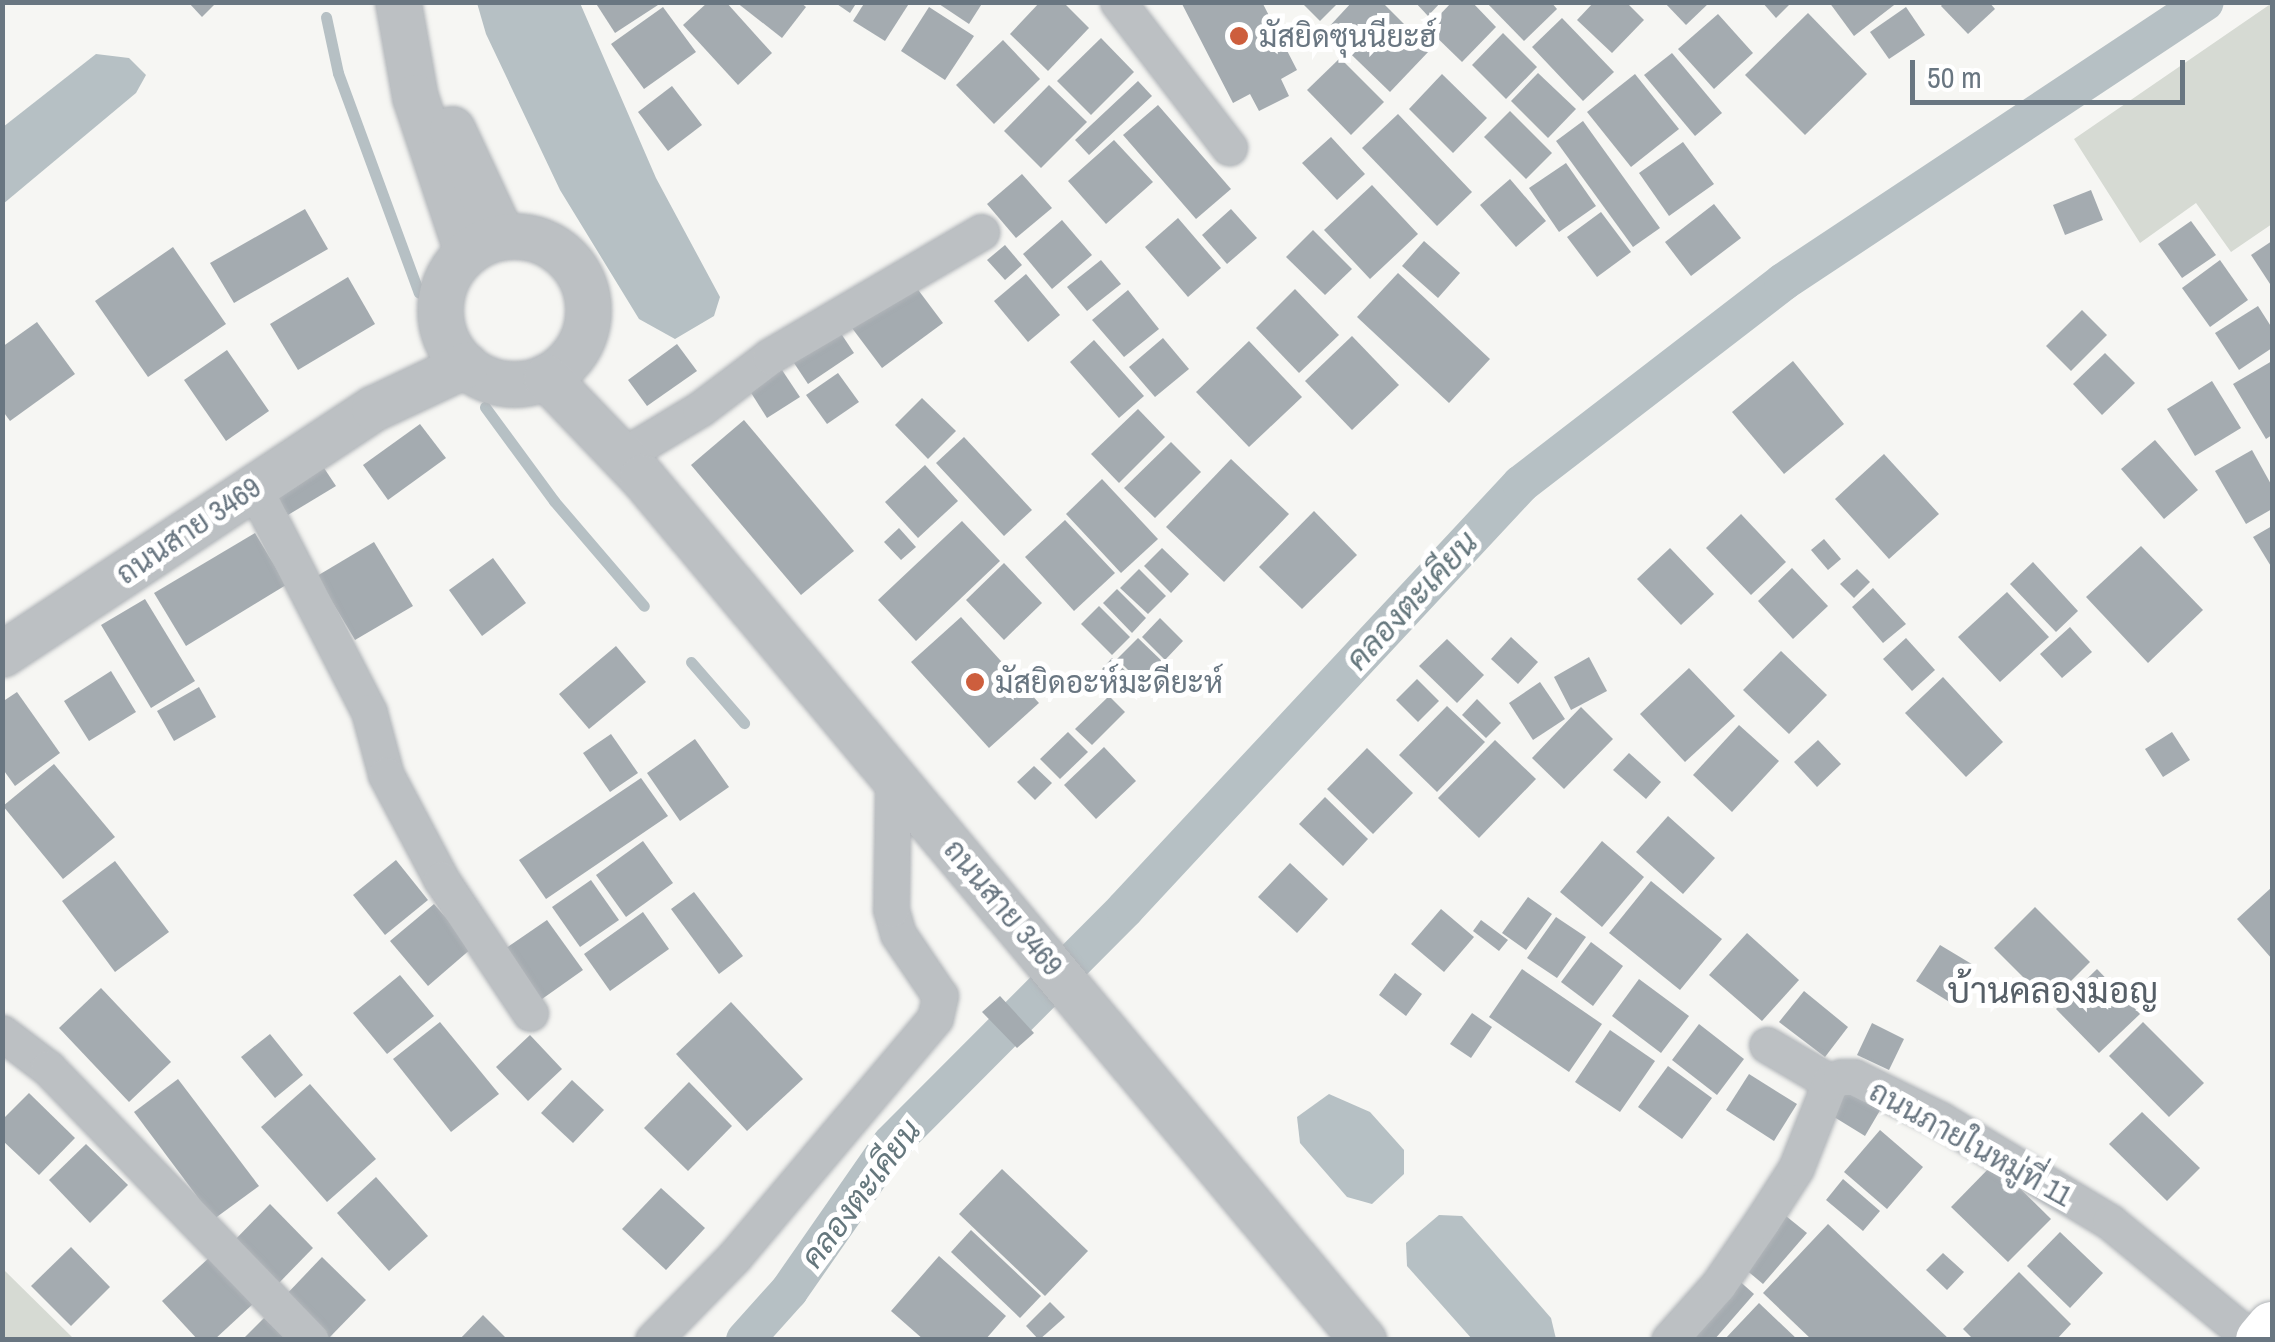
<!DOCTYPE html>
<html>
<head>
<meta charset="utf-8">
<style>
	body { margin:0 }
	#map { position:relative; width:2275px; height:1342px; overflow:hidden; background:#f6f6f3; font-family:"Archivo Narrow",Sarabun,sans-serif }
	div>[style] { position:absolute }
	.green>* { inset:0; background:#d6dad3 }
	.water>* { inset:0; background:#b6c0c4 }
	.stream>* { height:11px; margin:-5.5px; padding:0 5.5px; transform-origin:5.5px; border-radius:5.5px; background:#b6c0c4 }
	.canal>* { height:38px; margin:-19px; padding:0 19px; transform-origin:19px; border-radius:19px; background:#b6c0c4 }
	.building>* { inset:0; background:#a4abb0 }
	.roads { filter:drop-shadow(0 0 2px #b1b5b9) drop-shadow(0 0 2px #b1b5b9) }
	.minor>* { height:35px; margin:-17.5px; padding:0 17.5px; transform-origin:17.5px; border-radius:17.5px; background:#bcc0c3 }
	.tertiary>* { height:45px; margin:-22.5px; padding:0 22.5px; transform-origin:22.5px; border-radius:22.5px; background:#bcc0c3 }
	.tertiary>.ring { margin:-22.5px; padding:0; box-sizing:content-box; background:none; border:45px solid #bcc0c3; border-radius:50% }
	.secondary>* { height:50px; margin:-25px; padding:0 25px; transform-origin:25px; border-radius:25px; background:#fff }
	.dots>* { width:28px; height:28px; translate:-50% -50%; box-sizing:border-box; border:5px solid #fff; border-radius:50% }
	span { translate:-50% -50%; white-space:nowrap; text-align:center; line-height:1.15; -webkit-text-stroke:10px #fff; paint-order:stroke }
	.poi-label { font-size:30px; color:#697681 }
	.left { translate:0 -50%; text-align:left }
	.street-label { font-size:30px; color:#697681 }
	.water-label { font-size:32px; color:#65777d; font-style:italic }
	.quarter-label { font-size:35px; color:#565f67 }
	.frame { position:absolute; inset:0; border:5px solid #697681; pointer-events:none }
	.scale { position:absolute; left:1910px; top:60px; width:275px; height:45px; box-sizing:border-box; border:5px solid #697681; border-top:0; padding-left:12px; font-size:30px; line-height:35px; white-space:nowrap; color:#697681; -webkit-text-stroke:8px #fff; paint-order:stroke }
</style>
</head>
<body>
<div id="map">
	<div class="green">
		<i style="clip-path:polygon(2272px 3px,2272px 224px,2231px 252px,2196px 203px,2140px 243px,2074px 139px)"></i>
		<i style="clip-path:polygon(2px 1269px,3px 1269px,74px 1339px,3px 1339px)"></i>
	</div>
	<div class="water">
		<i style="clip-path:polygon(477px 3px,580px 3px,656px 178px,720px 297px,714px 316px,675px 339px,639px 319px,560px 190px,486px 34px)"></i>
		<i style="clip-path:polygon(96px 54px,129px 58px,146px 75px,136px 93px,3px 204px,3px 127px)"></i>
		<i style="clip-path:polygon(1329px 1094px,1370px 1112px,1404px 1150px,1404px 1174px,1372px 1204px,1347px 1197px,1300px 1143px,1297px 1117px)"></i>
		<i style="clip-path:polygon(1439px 1215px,1462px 1216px,1551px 1318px,1556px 1339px,1472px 1339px,1407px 1266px,1406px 1243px)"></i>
	</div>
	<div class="stream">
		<i style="left:326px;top:17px;width:57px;rotate:77.9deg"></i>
		<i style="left:338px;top:73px;width:234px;rotate:69.8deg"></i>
		<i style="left:485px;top:407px;width:117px;rotate:53.7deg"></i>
		<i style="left:554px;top:501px;width:138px;rotate:49.4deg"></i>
		<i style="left:691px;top:662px;width:81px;rotate:49deg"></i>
	</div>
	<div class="canal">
		<i style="left:745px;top:1340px;width:66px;rotate:-48.1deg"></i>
		<i style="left:789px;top:1291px;width:179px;rotate:-55.2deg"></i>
		<i style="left:891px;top:1144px;width:332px;rotate:-45.1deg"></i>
		<i style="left:1125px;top:909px;width:581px;rotate:-47.02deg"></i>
		<i style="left:1521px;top:484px;width:331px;rotate:-37.6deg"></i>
		<i style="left:1783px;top:282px;width:506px;rotate:-33.56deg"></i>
	</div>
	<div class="building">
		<i style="clip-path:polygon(188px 2px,217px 2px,202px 17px)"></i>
		<i style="clip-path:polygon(595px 2px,657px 2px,658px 5px,615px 33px)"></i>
		<i style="clip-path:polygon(708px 2px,726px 2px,772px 53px,738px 85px,683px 25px)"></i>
		<i style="clip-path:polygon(736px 2px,800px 2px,806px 7px,782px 38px)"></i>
		<i style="clip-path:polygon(834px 2px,857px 2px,850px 13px)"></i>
		<i style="clip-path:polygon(865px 2px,910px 2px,885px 41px,853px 21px)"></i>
		<i style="clip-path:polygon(936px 2px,983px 2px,969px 24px)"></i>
		<i style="clip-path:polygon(1040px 2px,1063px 2px,1089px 28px,1048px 71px,1010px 34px)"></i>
		<i style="clip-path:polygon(1181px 2px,1262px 2px,1297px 70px,1281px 79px,1289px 96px,1259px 111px,1250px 94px,1233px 103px)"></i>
		<i style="clip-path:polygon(1301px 2px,1339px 2px,1320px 21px)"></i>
		<i style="clip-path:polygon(1352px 2px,1382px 2px,1430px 50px,1390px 92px,1326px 30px)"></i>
		<i style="clip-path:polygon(1415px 2px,1441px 2px,1428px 16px)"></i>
		<i style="clip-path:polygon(1452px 2px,1472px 2px,1496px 27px,1462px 62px,1427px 28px)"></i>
		<i style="clip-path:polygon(1486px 2px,1551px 2px,1557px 9px,1524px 41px)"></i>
		<i style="clip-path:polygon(1594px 2px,1626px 2px,1644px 20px,1612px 53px,1577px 20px)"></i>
		<i style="clip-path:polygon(1664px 2px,1710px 2px,1686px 25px)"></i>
		<i style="clip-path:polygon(1762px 2px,1792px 2px,1776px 18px)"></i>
		<i style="clip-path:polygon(1829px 2px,1898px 2px,1854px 36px)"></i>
		<i style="clip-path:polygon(1944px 2px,1989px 2px,1995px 9px,1968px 34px,1941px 6px)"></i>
		<i style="clip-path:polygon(663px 7px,696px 52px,644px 89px,611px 44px)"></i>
		<i style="clip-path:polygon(929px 7px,974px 36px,945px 80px,901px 51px)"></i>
		<i style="clip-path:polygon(1906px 7px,1925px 35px,1889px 59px,1870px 32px)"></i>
		<i style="clip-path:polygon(1808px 13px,1867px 74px,1805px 135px,1745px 75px)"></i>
		<i style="clip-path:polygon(1718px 14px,1753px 53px,1714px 89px,1678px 49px)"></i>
		<i style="clip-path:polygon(1562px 18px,1614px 72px,1583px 101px,1532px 47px)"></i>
		<i style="clip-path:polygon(1503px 33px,1537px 67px,1506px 99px,1472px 65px)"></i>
		<i style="clip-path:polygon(1101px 38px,1134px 72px,1091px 115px,1057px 81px)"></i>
		<i style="clip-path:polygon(1003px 40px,1040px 79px,994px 124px,956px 85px)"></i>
		<i style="clip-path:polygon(1672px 53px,1722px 113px,1695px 136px,1644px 75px)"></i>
		<i style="clip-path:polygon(1340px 58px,1384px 102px,1351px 135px,1307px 90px)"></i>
		<i style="clip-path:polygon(1538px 73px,1576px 109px,1548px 138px,1511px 101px)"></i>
		<i style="clip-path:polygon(1442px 74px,1487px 118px,1453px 153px,1409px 109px)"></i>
		<i style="clip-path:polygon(1635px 74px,1679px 129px,1631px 167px,1587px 112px)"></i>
		<i style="clip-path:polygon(1138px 81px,1152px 96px,1089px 155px,1075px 140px)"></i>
		<i style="clip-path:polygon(1049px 85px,1087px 122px,1041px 168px,1004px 131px)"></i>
		<i style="clip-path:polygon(672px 86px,702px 125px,668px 151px,638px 112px)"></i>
		<i style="clip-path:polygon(1158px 105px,1231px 189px,1196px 219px,1123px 135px)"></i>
		<i style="clip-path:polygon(1510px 111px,1552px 153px,1526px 179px,1484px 137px)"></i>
		<i style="clip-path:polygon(1398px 114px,1472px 192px,1437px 226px,1362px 148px)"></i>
		<i style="clip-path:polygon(1583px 121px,1660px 228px,1633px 247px,1556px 141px)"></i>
		<i style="clip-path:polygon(1331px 137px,1365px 174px,1337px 200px,1302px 163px)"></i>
		<i style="clip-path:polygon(1114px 140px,1153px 182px,1106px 224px,1068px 181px)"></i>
		<i style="clip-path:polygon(1683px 142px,1714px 184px,1669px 216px,1639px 173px)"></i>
		<i style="clip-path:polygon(1566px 163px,1596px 206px,1559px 232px,1529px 188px)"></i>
		<i style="clip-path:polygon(1022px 174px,1052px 208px,1016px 238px,987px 204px)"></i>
		<i style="clip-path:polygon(1510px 179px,1546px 221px,1516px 247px,1480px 205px)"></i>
		<i style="clip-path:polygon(1372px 185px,1418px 234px,1370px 279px,1324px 230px)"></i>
		<i style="clip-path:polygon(2091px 190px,2103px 220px,2065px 235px,2053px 205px)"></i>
		<i style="clip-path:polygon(1714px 204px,1741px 238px,1691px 276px,1665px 242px)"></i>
		<i style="clip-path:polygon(305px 209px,328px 249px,234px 303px,210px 263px)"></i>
		<i style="clip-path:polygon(1231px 209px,1257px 238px,1227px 264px,1202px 235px)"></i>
		<i style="clip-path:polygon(1601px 212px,1631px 252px,1597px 277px,1567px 237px)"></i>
		<i style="clip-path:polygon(1178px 218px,1221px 268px,1188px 297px,1145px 247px)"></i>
		<i style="clip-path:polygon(1062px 220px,1092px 255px,1052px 289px,1023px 254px)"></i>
		<i style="clip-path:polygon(2191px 221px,2216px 255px,2182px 278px,2158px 244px)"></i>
		<i style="clip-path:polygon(1313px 230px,1352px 269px,1325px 295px,1286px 257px)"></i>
		<i style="clip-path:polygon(1424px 241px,1460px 273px,1438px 298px,1402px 266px)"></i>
		<i style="clip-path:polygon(2272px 241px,2272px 287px,2251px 255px)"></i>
		<i style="clip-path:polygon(1005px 245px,1022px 265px,1005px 280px,987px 260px)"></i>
		<i style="clip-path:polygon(173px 247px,226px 324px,148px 377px,95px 301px)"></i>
		<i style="clip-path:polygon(1101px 260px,1121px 284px,1087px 311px,1067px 287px)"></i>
		<i style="clip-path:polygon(2220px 260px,2248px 300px,2210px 327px,2182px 288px)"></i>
		<i style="clip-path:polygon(1398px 273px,1490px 359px,1449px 403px,1357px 317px)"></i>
		<i style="clip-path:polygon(1026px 274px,1060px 315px,1028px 342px,994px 301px)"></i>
		<i style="clip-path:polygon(348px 277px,375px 324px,298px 370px,270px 324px)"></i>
		<i style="clip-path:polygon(913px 283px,943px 323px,882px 368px,852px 328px)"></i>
		<i style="clip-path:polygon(1295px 289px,1339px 335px,1299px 373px,1256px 328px)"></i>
		<i style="clip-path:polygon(1128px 290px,1159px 329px,1124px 357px,1092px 320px)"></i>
		<i style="clip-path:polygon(2258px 306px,2272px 328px,2272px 348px,2239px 370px,2215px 333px)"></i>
		<i style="clip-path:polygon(2082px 310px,2107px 335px,2071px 371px,2046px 346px)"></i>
		<i style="clip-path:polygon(37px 322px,75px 374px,10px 421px,2px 410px,2px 347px)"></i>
		<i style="clip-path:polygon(838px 329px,854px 353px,808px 384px,792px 360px)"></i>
		<i style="clip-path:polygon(1352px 336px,1399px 385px,1352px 430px,1305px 381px)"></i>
		<i style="clip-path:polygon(1163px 338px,1189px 369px,1155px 397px,1129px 367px)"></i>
		<i style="clip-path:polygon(1094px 340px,1144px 396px,1119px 418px,1070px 362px)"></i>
		<i style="clip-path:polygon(1249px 341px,1302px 397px,1249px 447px,1196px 392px)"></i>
		<i style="clip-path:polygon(677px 344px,697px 371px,647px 406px,628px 380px)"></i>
		<i style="clip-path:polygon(227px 350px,269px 411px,226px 441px,184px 380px)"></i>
		<i style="clip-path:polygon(2105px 353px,2135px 383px,2102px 415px,2073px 384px)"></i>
		<i style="clip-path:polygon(1793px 361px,1844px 424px,1784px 474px,1732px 412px)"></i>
		<i style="clip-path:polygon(2272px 361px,2272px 435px,2266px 439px,2233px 384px)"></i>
		<i style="clip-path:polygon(780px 367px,800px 397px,767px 418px,748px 388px)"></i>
		<i style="clip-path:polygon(838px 373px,859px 402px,827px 424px,806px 395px)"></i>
		<i style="clip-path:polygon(2212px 381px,2241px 428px,2195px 456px,2167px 409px)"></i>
		<i style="clip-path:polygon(922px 398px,956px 431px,928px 459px,895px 425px)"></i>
		<i style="clip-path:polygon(1138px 409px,1165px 437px,1119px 483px,1091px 454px)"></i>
		<i style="clip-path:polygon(744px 420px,854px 551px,801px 595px,691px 465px)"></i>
		<i style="clip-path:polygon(420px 424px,446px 458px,388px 500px,363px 465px)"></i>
		<i style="clip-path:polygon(964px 437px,1032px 510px,1004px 536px,936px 463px)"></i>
		<i style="clip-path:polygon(2155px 440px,2198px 490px,2164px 519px,2121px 469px)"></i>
		<i style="clip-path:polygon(1171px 442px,1201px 472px,1155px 518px,1124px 488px)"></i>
		<i style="clip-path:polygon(2252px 450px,2272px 486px,2272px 509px,2246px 524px,2215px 471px)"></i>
		<i style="clip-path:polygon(1884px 454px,1939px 514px,1889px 559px,1835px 499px)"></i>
		<i style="clip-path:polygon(1231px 459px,1289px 514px,1224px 582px,1166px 527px)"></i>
		<i style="clip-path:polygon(322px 465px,336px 486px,288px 515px,275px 494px)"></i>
		<i style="clip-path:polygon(925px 465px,958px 501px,918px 538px,885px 502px)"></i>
		<i style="clip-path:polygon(1102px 479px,1158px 539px,1121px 573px,1066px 514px)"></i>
		<i style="clip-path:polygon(1314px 511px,1357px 555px,1302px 609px,1259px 567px)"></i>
		<i style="clip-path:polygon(1741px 514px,1786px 562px,1751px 595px,1706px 548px)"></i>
		<i style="clip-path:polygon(1065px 520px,1115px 573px,1074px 611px,1025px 557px)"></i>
		<i style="clip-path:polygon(962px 521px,1000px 561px,916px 641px,878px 600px)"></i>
		<i style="clip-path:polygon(2272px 526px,2272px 568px,2253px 537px)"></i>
		<i style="clip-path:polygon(899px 528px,916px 547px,901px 560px,884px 542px)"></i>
		<i style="clip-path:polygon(255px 533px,286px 585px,186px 646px,154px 593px)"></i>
		<i style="clip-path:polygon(1824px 539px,1841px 559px,1828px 570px,1811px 550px)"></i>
		<i style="clip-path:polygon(374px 542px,413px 606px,355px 640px,317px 576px)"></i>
		<i style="clip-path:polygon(2141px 546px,2203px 610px,2148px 663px,2086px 597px)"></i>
		<i style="clip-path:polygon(1162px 548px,1189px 574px,1171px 593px,1144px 566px)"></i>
		<i style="clip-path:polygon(1670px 548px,1714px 594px,1681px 625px,1637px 579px)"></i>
		<i style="clip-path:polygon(493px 558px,526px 603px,482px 636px,449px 590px)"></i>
		<i style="clip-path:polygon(2033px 562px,2078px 611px,2056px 632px,2010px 584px)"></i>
		<i style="clip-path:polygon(1004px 563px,1042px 603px,1004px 640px,966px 600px)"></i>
		<i style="clip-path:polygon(1792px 568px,1828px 606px,1793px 639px,1758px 601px)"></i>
		<i style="clip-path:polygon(1139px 569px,1166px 596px,1148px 614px,1120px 588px)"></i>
		<i style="clip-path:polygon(1857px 569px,1870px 582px,1854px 598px,1840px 584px)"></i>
		<i style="clip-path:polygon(1873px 588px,1906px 624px,1883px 643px,1852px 607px)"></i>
		<i style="clip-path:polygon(1117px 589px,1146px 618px,1132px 633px,1103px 603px)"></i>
		<i style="clip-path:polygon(2007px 592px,2049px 637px,2000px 682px,1958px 637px)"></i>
		<i style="clip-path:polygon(145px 599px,195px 681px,151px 708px,101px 625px)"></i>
		<i style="clip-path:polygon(1099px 606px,1130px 637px,1112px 655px,1081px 624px)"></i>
		<i style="clip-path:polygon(961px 617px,1039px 703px,989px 748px,911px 662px)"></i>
		<i style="clip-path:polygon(1160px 618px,1183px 641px,1165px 660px,1142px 637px)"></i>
		<i style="clip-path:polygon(2070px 627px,2092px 652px,2062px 678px,2040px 654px)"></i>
		<i style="clip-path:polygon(1511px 637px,1538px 662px,1518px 684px,1491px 659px)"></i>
		<i style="clip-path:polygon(1138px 638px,1165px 664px,1144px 686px,1117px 659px)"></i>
		<i style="clip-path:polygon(1906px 638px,1935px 670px,1912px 691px,1883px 659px)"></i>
		<i style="clip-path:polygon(1447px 639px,1484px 675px,1457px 703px,1419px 666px)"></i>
		<i style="clip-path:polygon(616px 646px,646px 682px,589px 729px,559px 694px)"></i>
		<i style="clip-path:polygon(1781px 651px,1827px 695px,1789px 734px,1743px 690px)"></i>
		<i style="clip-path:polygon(1589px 657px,1607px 691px,1571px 710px,1554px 677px)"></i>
		<i style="clip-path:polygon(1112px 658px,1130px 675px,1118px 686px,1102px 669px)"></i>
		<i style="clip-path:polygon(1689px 668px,1735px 716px,1685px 762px,1640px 714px)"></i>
		<i style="clip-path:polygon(111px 671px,136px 712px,89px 741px,64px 701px)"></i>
		<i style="clip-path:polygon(1943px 677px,2003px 742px,1966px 777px,1905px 713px)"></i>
		<i style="clip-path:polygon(1417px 679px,1439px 701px,1418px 722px,1396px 700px)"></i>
		<i style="clip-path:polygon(1540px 682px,1565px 719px,1533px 740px,1509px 703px)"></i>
		<i style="clip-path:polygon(199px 687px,216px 717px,174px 741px,157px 711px)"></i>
		<i style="clip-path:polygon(17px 692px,60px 753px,15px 786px,2px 768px,2px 702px)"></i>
		<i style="clip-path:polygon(1109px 696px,1125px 712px,1092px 745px,1075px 729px)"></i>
		<i style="clip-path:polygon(1477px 699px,1501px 723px,1486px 738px,1462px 715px)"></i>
		<i style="clip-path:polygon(1447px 706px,1485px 742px,1437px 792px,1399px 755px)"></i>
		<i style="clip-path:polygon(1581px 707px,1613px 739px,1564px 789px,1532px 758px)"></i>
		<i style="clip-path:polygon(1739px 725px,1779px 761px,1732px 812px,1693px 775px)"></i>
		<i style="clip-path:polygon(1068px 732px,1088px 752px,1060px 779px,1040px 759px)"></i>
		<i style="clip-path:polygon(2172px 732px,2190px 760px,2163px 777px,2145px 749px)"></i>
		<i style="clip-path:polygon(611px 734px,638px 773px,610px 792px,583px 753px)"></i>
		<i style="clip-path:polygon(695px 739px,729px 787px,680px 821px,647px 773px)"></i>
		<i style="clip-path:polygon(1495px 740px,1536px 779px,1479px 838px,1438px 798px)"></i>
		<i style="clip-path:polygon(1818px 740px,1841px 764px,1817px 787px,1794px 762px)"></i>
		<i style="clip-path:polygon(1104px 747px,1136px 781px,1096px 819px,1064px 785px)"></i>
		<i style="clip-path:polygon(1367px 748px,1413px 793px,1373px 834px,1327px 789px)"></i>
		<i style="clip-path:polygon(1629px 753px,1661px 782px,1646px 799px,1613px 770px)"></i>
		<i style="clip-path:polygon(54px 764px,115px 837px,63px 879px,3px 806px)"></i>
		<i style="clip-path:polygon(1034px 766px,1052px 783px,1035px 800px,1017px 782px)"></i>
		<i style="clip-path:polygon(641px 778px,668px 816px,546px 899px,519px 860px)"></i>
		<i style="clip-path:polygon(1325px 797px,1368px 839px,1343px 866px,1299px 824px)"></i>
		<i style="clip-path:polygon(1668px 816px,1715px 858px,1683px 894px,1636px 852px)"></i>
		<i style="clip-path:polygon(643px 841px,673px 883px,626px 917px,596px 875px)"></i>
		<i style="clip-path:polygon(1602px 841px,1644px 877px,1602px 927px,1560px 892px)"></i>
		<i style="clip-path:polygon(396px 860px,428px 900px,385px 935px,353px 895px)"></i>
		<i style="clip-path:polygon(115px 861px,169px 932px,115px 972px,62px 901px)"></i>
		<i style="clip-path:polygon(1290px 863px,1328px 899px,1297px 933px,1258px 897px)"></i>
		<i style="clip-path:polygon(591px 880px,619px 920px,580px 947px,552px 907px)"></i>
		<i style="clip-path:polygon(1651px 881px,1722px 939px,1680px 990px,1609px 933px)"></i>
		<i style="clip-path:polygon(2272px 887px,2272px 959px,2237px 919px)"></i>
		<i style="clip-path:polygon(694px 892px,743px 956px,719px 974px,671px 909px)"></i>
		<i style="clip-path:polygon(1528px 897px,1552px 914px,1526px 950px,1502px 933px)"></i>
		<i style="clip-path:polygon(434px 904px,472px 948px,428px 986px,390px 941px)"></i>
		<i style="clip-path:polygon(2035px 907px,2090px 962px,2049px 1003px,1994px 948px)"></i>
		<i style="clip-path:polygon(1441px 909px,1474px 937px,1444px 972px,1411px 944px)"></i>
		<i style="clip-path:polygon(643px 912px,669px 949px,610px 991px,584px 954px)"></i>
		<i style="clip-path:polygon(1556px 917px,1586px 937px,1557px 978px,1527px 958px)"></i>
		<i style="clip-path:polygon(547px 920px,583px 970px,535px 1004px,499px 953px)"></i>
		<i style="clip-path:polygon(1481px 920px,1508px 940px,1499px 951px,1473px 931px)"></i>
		<i style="clip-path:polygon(1747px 933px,1799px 980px,1762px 1021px,1709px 975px)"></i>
		<i style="clip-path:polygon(1591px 942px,1623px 966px,1593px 1006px,1561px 982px)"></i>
		<i style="clip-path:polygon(1940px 945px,1975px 966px,1951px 1003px,1916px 981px)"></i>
		<i style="clip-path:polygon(1522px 969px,1602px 1024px,1569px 1072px,1489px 1017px)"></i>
		<i style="clip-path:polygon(2097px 969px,2140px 1014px,2099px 1053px,2056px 1009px)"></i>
		<i style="clip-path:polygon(1395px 973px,1422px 994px,1406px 1016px,1379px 995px)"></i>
		<i style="clip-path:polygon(400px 975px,434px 1016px,387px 1054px,353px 1013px)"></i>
		<i style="clip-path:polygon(1639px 979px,1689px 1016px,1661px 1053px,1612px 1016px)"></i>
		<i style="clip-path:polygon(101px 988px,171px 1062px,129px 1102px,59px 1028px)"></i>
		<i style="clip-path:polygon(1804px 991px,1848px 1027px,1825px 1057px,1779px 1022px)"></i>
		<i style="clip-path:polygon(1000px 996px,1034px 1033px,1017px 1048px,982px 1012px)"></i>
		<i style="clip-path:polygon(731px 1002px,803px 1079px,747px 1131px,676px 1054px)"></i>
		<i style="clip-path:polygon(1472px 1013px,1492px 1027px,1471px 1058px,1450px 1044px)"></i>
		<i style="clip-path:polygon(440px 1022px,499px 1094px,451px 1132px,393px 1059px)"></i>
		<i style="clip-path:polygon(2143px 1022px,2204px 1083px,2169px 1117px,2109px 1056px)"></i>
		<i style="clip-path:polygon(1872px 1023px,1904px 1039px,1889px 1070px,1857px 1055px)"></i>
		<i style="clip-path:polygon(1699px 1024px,1744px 1059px,1717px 1095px,1672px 1060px)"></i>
		<i style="clip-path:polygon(1610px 1030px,1655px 1061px,1620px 1112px,1575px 1082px)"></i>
		<i style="clip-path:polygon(270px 1034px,303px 1075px,275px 1098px,241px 1057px)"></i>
		<i style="clip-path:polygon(530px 1035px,562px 1069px,528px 1101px,496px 1067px)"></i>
		<i style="clip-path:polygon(1668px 1066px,1712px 1098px,1682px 1139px,1638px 1107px)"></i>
		<i style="clip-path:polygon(1749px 1074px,1797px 1104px,1774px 1141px,1726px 1110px)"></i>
		<i style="clip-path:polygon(178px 1079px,259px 1186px,214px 1219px,134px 1112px)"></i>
		<i style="clip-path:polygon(572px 1080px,604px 1110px,573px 1143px,541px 1113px)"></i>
		<i style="clip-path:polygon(689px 1082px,732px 1126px,688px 1171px,644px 1128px)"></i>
		<i style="clip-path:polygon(1843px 1083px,1882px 1107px,1865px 1136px,1826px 1112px)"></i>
		<i style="clip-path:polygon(310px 1084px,376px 1159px,327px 1202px,261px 1127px)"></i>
		<i style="clip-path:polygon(29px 1093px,75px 1138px,39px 1175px,2px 1140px,2px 1120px)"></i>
		<i style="clip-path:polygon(2142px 1112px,2200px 1168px,2167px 1201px,2109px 1144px)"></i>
		<i style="clip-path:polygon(1880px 1130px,1923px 1167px,1887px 1209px,1844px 1172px)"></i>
		<i style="clip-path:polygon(86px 1144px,128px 1185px,90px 1223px,49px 1180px)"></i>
		<i style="clip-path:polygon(1994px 1163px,2051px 1219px,2008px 1262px,1951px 1207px)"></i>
		<i style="clip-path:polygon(1002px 1169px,1088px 1251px,1045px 1296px,959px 1214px)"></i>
		<i style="clip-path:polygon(376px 1177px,428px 1236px,389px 1271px,337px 1213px)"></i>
		<i style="clip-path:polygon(1843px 1179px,1880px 1211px,1863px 1231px,1826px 1200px)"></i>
		<i style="clip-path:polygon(661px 1188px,705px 1228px,666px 1270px,622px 1229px)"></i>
		<i style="clip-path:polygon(270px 1204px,313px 1248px,275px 1287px,231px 1244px)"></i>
		<i style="clip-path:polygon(1781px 1212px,1807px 1233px,1763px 1284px,1738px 1263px)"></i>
		<i style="clip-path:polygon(1828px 1224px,1950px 1340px,1812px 1340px,1763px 1293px)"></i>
		<i style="clip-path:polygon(971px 1230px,1041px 1296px,1020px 1318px,951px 1252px)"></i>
		<i style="clip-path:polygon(2060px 1232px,2103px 1273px,2070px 1308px,2027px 1266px)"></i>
		<i style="clip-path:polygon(71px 1247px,110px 1287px,71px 1326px,31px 1286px)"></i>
		<i style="clip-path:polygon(1943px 1253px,1964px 1272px,1947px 1290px,1926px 1270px)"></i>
		<i style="clip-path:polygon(211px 1256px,254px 1303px,214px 1340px,198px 1340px,162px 1301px)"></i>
		<i style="clip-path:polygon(939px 1256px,1006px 1316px,985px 1340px,924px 1340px,891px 1311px)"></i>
		<i style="clip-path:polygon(322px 1257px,366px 1300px,327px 1340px,283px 1298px)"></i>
		<i style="clip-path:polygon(2019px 1272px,2071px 1324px,2056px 1340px,1974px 1340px,1963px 1329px)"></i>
		<i style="clip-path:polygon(1736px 1278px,1754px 1294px,1714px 1340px,1682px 1340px)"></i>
		<i style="clip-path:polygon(1050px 1302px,1065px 1317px,1039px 1340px,1026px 1326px)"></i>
		<i style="clip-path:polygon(1759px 1303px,1798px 1340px,1724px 1340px)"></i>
		<i style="clip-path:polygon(483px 1315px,508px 1340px,459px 1340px)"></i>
		<i style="clip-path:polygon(264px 1318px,286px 1340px,242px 1340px)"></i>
	</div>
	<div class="roads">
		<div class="minor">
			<i style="left:1118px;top:2px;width:183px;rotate:52.6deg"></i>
			<i style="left:622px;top:456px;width:91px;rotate:-31.1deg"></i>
			<i style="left:700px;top:409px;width:88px;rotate:-37.1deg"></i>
			<i style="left:770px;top:356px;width:245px;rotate:-30.4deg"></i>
			<i style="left:253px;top:486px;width:254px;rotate:62.8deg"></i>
			<i style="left:369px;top:712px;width:65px;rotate:74.9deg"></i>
			<i style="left:386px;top:775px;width:118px;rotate:62.1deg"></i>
			<i style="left:441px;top:879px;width:161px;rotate:56.4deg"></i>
			<i style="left:2px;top:1033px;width:58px;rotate:37.3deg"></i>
			<i style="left:48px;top:1068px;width:378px;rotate:46deg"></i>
			<i style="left:1767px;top:1045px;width:73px;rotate:30.4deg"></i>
			<i style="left:653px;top:1340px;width:116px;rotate:-45.7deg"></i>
			<i style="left:734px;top:1257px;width:312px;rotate:-49.9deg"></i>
			<i style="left:935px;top:1018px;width:23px;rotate:-77deg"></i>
			<i style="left:940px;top:996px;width:75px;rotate:-124.1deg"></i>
			<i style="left:898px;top:934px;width:26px;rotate:-106deg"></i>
			<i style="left:891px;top:909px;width:134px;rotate:-89.1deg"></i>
			<i style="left:1669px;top:1340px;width:74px;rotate:-48.3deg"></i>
			<i style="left:1718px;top:1285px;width:78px;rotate:-55.5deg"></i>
			<i style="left:1762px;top:1221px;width:63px;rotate:-57.3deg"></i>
			<i style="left:1796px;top:1168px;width:92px;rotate:-68.4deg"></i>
			<i style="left:1830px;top:1082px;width:12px;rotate:-24deg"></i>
			<i style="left:1841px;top:1077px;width:13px"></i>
			<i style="left:1854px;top:1077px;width:97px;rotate:26.3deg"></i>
			<i style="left:1941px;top:1120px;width:197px;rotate:31.1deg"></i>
			<i style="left:2110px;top:1222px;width:185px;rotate:39.5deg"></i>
		</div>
		<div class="tertiary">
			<i style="left:398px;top:2px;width:97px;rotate:79.9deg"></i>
			<i style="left:415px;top:97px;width:163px;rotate:71.5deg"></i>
			<i style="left:452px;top:129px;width:118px;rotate:65deg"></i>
			<i class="ring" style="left:440px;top:236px;width:103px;height:103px"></i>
			<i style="left:546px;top:377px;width:139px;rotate:46.2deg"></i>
			<i style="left:642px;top:477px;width:1125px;rotate:50.12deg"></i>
			<i style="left:2px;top:654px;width:446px;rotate:-33.5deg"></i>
			<i style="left:374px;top:408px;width:101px;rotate:-25.3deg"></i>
		</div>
		<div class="secondary">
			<i style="left:2261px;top:1340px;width:17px;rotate:-50deg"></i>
		</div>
	</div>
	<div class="dots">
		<i style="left:1239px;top:36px;background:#cd5e3d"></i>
		<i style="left:975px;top:682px;background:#cd5e3d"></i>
	</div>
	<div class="poi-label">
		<span class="left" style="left:1259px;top:36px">มัสยิดซุนนียะฮ์</span>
		<span class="left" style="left:995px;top:682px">มัสยิดอะห์มะดียะห์</span>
	</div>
	<div class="street-label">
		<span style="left:188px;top:530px;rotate:-34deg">ถนนสาย 3469</span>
		<span style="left:1004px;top:907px;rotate:50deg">ถนนสาย 3469</span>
		<span style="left:1971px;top:1143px;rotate:29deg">ถนนภายในหมู่ที่ 11</span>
	</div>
	<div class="water-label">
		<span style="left:1412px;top:601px;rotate:-47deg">คลองตะเคียน</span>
		<span style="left:861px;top:1194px;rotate:-53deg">คลองตะเคียน</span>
	</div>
	<div class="quarter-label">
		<span style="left:2053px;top:991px">บ้านคลองมอญ</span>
	</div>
	<div class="frame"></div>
	<div class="scale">50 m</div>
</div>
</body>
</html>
